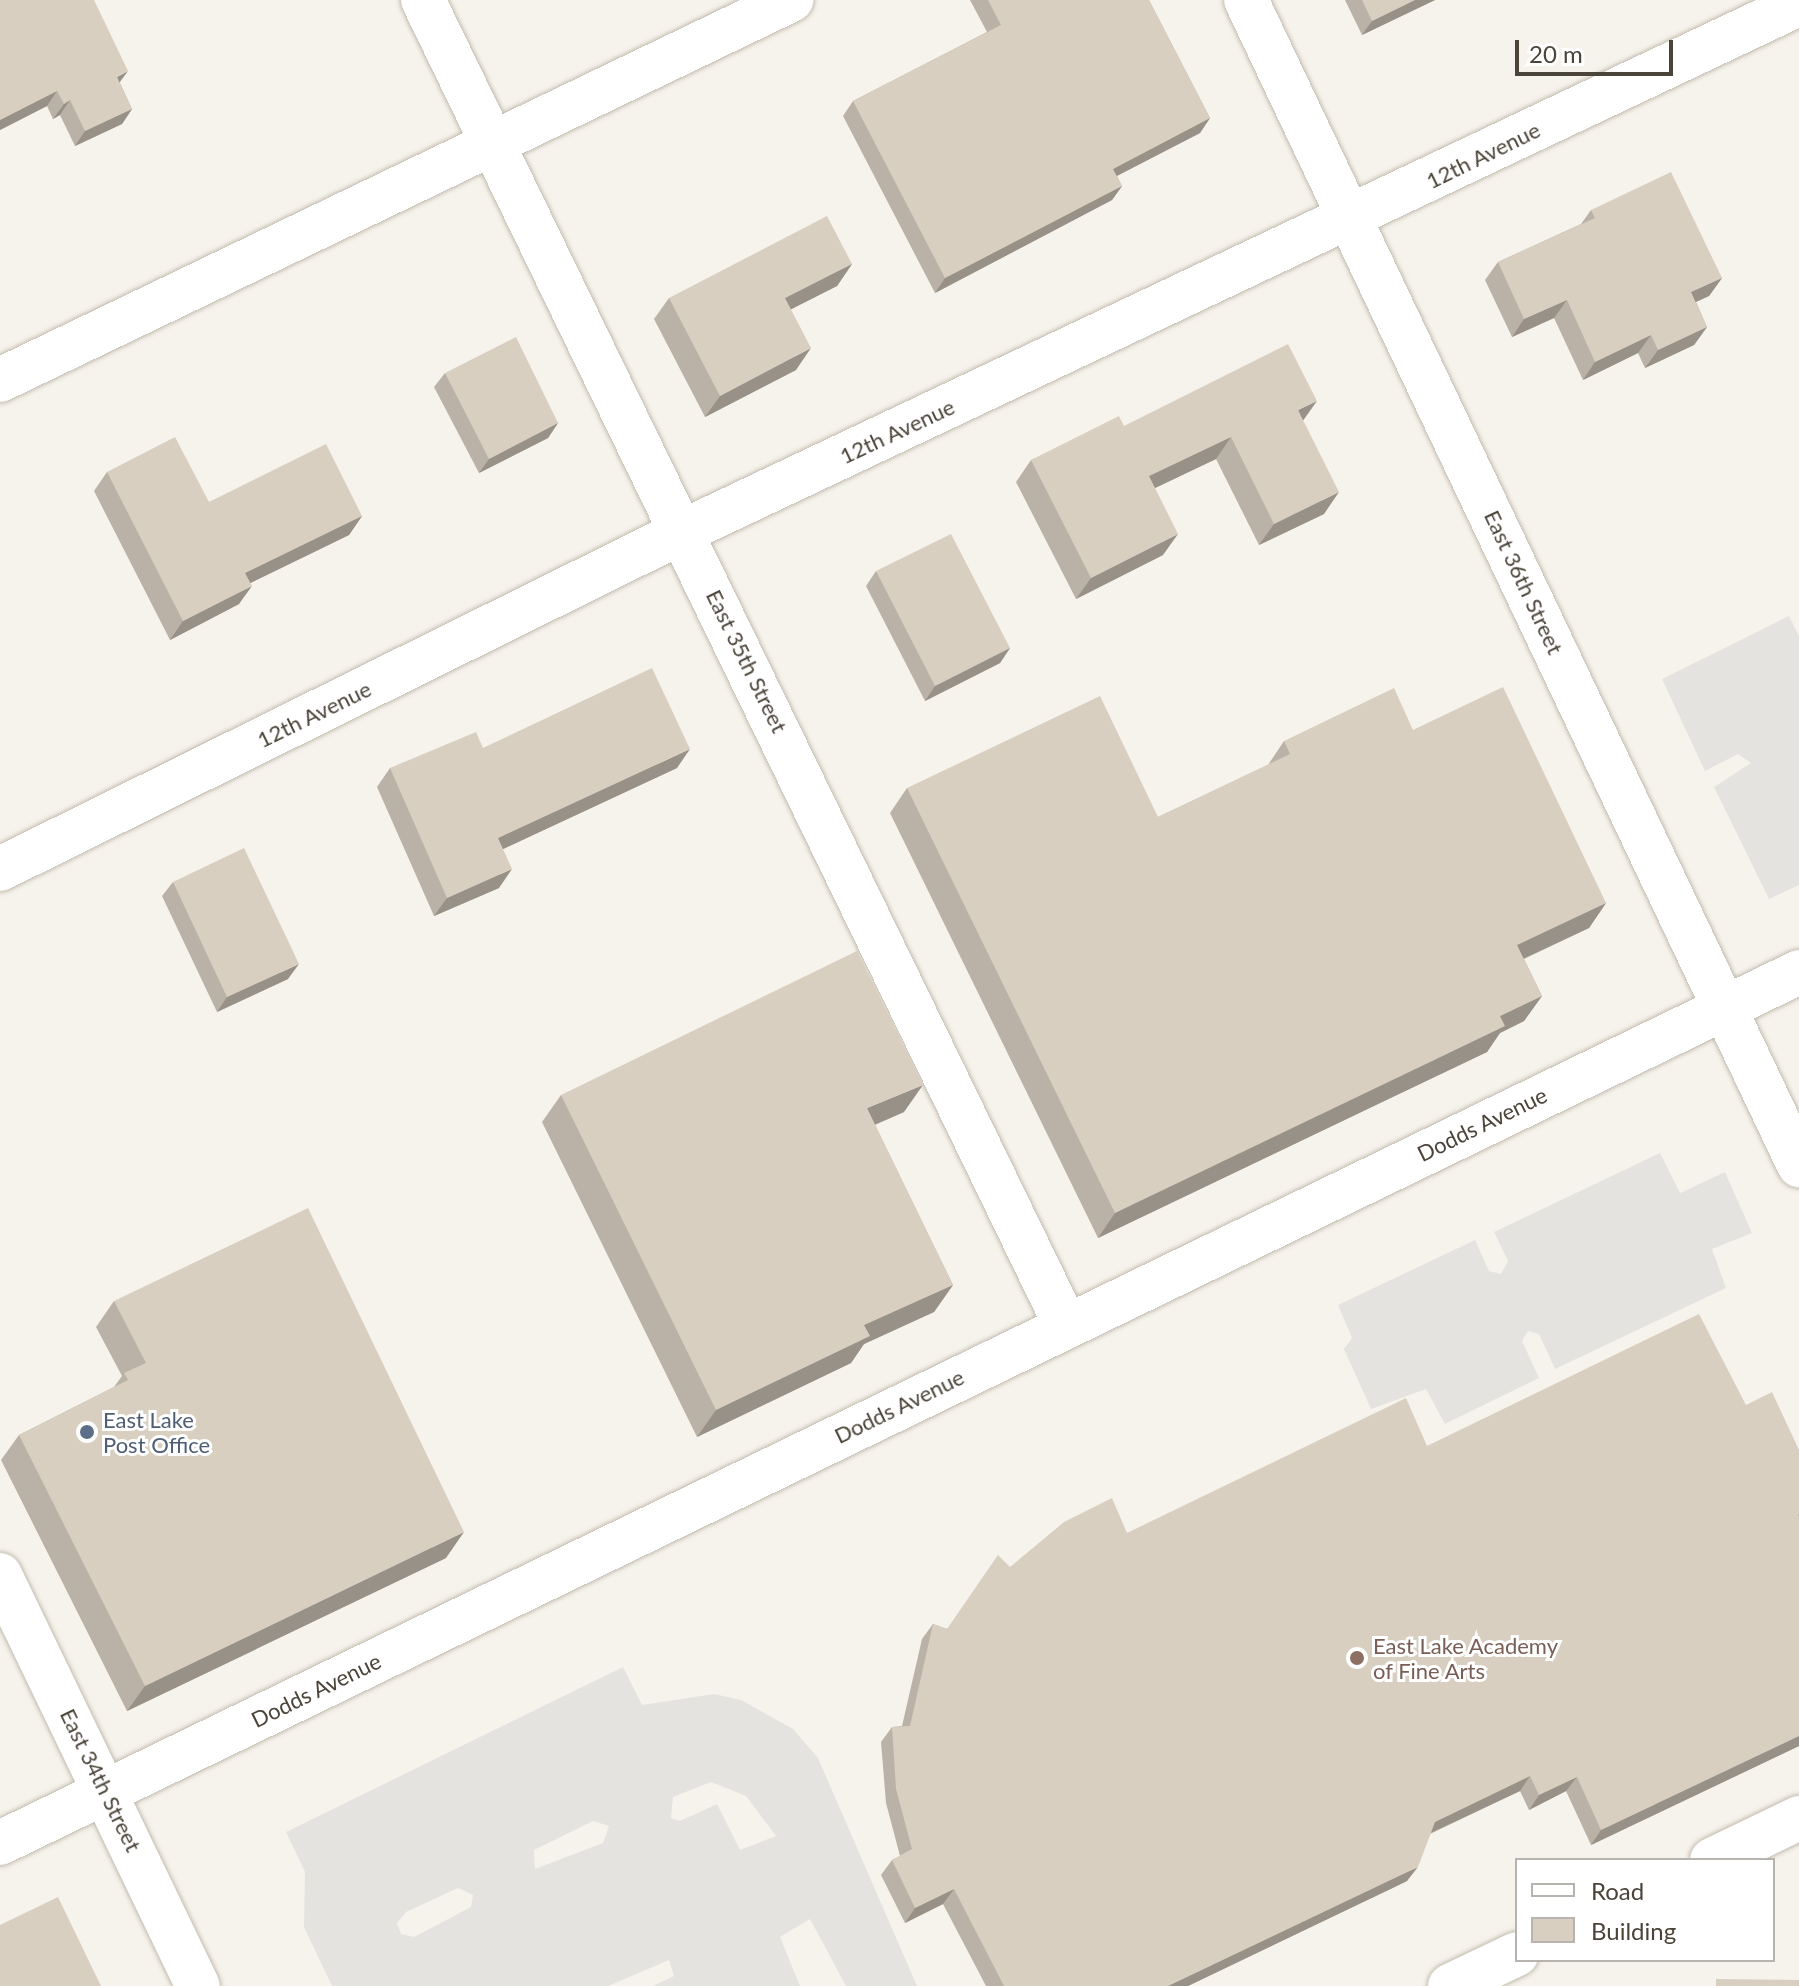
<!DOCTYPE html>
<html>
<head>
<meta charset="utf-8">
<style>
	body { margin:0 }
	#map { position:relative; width:1799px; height:1986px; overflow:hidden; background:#f6f3ec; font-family:Lato,sans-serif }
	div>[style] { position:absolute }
	.parking>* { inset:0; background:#e5e3e0 }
	.roads { filter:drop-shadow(0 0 2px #c2bbae) drop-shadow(0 0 2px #c2bbae) }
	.minor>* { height:44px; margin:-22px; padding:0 22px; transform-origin:22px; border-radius:22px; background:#fff }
	.wall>* { inset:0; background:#bab2a6 }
	.shaded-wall>* { inset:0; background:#979187 }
	.building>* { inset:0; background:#d8cfc1 }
	.dots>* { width:22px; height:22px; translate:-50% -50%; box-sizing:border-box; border:4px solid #fff; border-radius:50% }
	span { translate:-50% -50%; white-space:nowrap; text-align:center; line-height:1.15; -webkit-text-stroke:6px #fff; paint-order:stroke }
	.street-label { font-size:22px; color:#4b4439 }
	.service-label { font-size:22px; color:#4e5e75 }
	.left { translate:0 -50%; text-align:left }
	.education-label { font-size:22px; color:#785e54 }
	.legend { position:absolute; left:1515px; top:1858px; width:260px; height:104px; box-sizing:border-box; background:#fff; border:2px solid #b7b4b0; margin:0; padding:10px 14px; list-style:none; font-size:24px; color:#4b4439 }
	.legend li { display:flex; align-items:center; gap:16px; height:40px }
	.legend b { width:40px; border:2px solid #b7b4b0 }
	.scale { position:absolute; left:1515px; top:40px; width:158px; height:36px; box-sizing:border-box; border:4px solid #4b4439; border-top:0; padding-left:10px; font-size:24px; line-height:28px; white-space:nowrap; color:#4b4439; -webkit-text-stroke:6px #fff; paint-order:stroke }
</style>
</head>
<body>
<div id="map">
	<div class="parking">
		<i style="clip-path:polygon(1789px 616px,1799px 636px,1799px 885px,1769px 899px,1714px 787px,1751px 763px,1738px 754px,1705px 771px,1662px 679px)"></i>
		<i style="clip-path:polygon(1660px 1153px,1680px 1193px,1725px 1172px,1752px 1233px,1712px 1249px,1726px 1288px,1555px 1369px,1539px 1334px,1528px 1331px,1522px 1341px,1539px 1378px,1445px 1424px,1426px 1389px,1371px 1409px,1344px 1349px,1352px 1338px,1338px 1305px,1475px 1240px,1489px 1271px,1501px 1274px,1508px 1261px,1494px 1232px)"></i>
		<i style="clip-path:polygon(evenodd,623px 1667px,642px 1705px,714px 1694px,741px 1700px,793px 1729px,818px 1758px,917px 1986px,846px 1986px,810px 1919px,780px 1937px,800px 1986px,653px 1986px,674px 1976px,669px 1960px,608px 1986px,332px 1986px,304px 1927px,305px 1872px,286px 1832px,623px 1667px,711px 1782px,746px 1796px,776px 1836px,740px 1850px,717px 1804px,680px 1821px,671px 1818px,673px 1797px,711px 1782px,623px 1667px,593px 1821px,609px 1826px,603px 1843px,535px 1869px,534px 1850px,593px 1821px,623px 1667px,458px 1888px,473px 1895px,471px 1907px,414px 1937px,401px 1934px,397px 1923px,406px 1912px,458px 1888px)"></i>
	</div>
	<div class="roads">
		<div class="minor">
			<i style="left:423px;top:0;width:1471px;rotate:64.13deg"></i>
			<i style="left:1246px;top:0;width:1290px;rotate:64.61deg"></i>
			<i style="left:0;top:380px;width:878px;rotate:-25.66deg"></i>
			<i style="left:0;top:869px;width:763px;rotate:-26.3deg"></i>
			<i style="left:684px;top:531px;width:1233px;rotate:-25.3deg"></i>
			<i style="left:0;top:1575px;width:456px;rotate:64.3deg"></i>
			<i style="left:0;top:1843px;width:1999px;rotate:-25.83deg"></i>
			<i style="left:1712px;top:1860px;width:97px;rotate:-25.8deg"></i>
			<i style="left:1450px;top:1986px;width:74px;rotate:-25.5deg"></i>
		</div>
	</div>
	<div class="wall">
		<i style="clip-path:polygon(0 0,120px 83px,132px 109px,122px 124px,75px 146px,60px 115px,53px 119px,47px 106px,0 130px)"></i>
		<i style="clip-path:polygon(970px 0,1149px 0,1210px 118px,1200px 133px,1117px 176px,1122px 186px,1112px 200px,935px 293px,843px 116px,853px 101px,987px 32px)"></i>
		<i style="clip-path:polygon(1345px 0,1435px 0,1362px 35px)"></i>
		<i style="clip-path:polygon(1591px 210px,1722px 278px,1709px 296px,1696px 302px,1707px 327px,1694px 345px,1645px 368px,1638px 353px,1583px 380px,1554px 318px,1512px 337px,1485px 280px,1498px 262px,1581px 224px)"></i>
		<i style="clip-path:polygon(852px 264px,837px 286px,791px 309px,796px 370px,705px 417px,654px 319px,669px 298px)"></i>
		<i style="clip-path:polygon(445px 373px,558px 423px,548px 438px,479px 473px,434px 387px)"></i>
		<i style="clip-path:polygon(1303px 421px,1324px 514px,1259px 545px,1216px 459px,1155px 488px,1163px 555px,1076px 599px,1016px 482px,1031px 460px,1124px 426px)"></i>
		<i style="clip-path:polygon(107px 472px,209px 502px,362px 516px,349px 535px,250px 583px,239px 604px,170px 640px,94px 491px)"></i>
		<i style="clip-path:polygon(876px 571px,1010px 648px,1000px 663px,925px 701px,866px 586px)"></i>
		<i style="clip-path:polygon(1413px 730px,1606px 903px,1589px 928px,1524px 959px,1542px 996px,1524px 1021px,1500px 1033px,1487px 1052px,1098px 1238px,890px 813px,907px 788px,1158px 817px,1268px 765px,1284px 741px)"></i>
		<i style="clip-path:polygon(483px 748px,677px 768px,503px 849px,499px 888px,434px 916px,377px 787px,390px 768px)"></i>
		<i style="clip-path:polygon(173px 882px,288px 979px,217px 1012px,162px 896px)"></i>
		<i style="clip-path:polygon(561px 1095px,904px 1112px,875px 1125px,953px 1285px,934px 1312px,864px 1344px,851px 1363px,697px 1437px,542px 1122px)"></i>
		<i style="clip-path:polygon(114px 1301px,446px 1558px,127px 1711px,1px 1460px,19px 1435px,114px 1387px,122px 1376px,96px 1327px)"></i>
		<i style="clip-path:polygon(1746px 1405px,1799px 1450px,1799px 1746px,1591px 1845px,1566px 1791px,1529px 1810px,1520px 1791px,1430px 1834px,1407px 1881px,1188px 1986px,986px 1986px,943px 1904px,905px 1923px,881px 1875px,892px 1860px,900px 1856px,886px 1803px,881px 1742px,892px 1727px,902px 1726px,922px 1639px,933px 1624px,947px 1629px,1010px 1567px,1427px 1446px)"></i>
	</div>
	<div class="shaded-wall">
		<i style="clip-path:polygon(1415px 0,1435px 0,1362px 35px,1372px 21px)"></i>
		<i style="clip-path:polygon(128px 71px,117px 86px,117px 77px)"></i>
		<i style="clip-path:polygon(57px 91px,47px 106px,0 130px,0 120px)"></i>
		<i style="clip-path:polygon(70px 100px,60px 115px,53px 119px,64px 104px)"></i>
		<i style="clip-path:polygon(132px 109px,122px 124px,75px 146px,85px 131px)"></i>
		<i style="clip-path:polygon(1210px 118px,1200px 133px,1103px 183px,1113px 169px)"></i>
		<i style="clip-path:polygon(1122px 186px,1112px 200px,935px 293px,945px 278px)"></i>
		<i style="clip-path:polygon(852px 264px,837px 286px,770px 320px,785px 298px)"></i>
		<i style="clip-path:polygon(1722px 278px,1709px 296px,1678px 310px,1691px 292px)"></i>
		<i style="clip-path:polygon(1567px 300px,1554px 318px,1512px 337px,1524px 319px)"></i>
		<i style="clip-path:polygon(1707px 327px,1694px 345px,1645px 368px,1658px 350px)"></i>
		<i style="clip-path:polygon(1651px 335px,1638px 353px,1583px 380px,1595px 362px)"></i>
		<i style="clip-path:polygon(811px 348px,796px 370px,705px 417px,720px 396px)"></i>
		<i style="clip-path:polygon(1317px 401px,1302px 422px,1298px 410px)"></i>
		<i style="clip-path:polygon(558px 423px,548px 438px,479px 473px,489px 459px)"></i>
		<i style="clip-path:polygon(1231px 437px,1216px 459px,1134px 498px,1149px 476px)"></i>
		<i style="clip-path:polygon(1339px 492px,1324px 514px,1259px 545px,1274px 524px)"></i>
		<i style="clip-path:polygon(362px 516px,349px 535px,232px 592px,245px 573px)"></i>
		<i style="clip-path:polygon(1178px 534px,1163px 555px,1076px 599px,1091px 578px)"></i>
		<i style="clip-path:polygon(252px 586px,239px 604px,170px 640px,183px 621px)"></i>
		<i style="clip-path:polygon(1010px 648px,1000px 663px,925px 701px,935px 686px)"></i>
		<i style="clip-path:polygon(690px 749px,677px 768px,486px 857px,498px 838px)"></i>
		<i style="clip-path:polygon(512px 869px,499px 888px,434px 916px,447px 898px)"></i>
		<i style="clip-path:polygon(1606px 903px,1589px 928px,1499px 970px,1517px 945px)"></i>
		<i style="clip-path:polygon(299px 964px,288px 979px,217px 1012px,227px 997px)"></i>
		<i style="clip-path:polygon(1542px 996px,1524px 1021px,1500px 1033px,1487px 1052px,1098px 1238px,1115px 1213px,1500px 1016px)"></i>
		<i style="clip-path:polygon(923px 1085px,904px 1112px,848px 1136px,867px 1108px)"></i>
		<i style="clip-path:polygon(953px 1285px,934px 1312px,864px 1344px,851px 1363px,697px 1437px,716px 1410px,864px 1325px)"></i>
		<i style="clip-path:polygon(464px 1532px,446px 1558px,127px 1711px,145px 1686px)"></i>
		<i style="clip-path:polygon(1799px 1736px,1799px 1746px,1591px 1845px,1601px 1830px)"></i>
		<i style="clip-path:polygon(1530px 1776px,1520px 1791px,1424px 1836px,1435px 1822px)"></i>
		<i style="clip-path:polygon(1577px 1777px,1566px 1791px,1529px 1810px,1539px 1795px)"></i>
		<i style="clip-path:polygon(1418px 1867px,1407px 1881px,1188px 1986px,1168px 1986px)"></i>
		<i style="clip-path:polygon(954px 1889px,943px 1904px,905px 1923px,915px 1908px)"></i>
	</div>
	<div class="building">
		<i style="clip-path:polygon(0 0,94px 0,128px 71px,117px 77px,132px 109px,85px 131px,70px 100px,64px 104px,57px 91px,0 120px)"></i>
		<i style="clip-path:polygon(988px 0,1149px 0,1210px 118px,1113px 169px,1122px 186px,945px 278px,853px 101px,1001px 25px)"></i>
		<i style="clip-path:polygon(1362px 0,1415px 0,1372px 21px)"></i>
		<i style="clip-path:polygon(1671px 172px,1722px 278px,1691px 292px,1707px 327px,1658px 350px,1651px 335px,1595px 362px,1567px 300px,1524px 319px,1498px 262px,1595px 218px,1591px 210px)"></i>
		<i style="clip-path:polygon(827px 216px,852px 264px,785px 298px,811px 348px,720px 396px,669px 298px)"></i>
		<i style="clip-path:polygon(516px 337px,558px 423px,489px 459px,445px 373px)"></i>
		<i style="clip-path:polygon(1288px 344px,1317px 401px,1298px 410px,1339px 492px,1274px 524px,1231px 437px,1149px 476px,1178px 534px,1091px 578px,1031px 460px,1119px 416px,1124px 426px)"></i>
		<i style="clip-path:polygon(175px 437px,209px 502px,326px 444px,362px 516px,245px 573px,252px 586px,183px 621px,107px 472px)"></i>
		<i style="clip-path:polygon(951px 534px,1010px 648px,935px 686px,876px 571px)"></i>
		<i style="clip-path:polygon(652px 668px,690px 749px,498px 838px,512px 869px,447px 898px,390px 768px,476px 732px,483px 748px)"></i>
		<i style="clip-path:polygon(1503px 687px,1606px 903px,1517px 945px,1542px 996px,1500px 1016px,1505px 1026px,1115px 1213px,907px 788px,1100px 696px,1158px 817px,1290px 754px,1284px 741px,1394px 688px,1413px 730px)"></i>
		<i style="clip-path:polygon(244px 848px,299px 964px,227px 997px,173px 882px)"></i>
		<i style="clip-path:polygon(857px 951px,923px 1085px,867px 1108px,953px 1285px,864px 1325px,870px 1336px,716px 1410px,561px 1095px)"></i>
		<i style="clip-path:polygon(308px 1208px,464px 1532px,145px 1686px,19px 1435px,128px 1380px,124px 1373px,146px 1363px,114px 1301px)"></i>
		<i style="clip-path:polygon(1699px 1314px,1746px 1405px,1772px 1392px,1799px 1450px,1799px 1514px,1798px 1515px,1799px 1517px,1799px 1736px,1601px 1830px,1577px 1777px,1539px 1795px,1530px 1776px,1435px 1822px,1418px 1867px,1168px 1986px,1004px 1986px,954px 1889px,915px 1908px,892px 1860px,912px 1849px,896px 1789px,892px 1727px,910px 1726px,933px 1624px,947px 1629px,998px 1555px,1010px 1567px,1064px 1522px,1112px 1498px,1127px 1533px,1406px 1398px,1427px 1446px)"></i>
		<i style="clip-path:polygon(58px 1897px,101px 1986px,0 1986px,0 1925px)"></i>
		<i style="clip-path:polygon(1716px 1979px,1799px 1980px,1799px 1986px,1716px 1986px)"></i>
	</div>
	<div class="dots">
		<i style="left:87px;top:1432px;background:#5c6f8a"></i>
		<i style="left:1357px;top:1658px;background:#8d6e63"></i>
	</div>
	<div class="street-label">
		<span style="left:1483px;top:155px;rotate:-26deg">12th Avenue</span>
		<span style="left:897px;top:431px;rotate:-25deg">12th Avenue</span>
		<span style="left:1524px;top:582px;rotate:65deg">East 36th Street</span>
		<span style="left:747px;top:661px;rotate:64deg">East 35th Street</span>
		<span style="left:314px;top:714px;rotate:-26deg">12th Avenue</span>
		<span style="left:1482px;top:1124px;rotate:-26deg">Dodds Avenue</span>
		<span style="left:899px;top:1406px;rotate:-26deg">Dodds Avenue</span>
		<span style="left:316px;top:1690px;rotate:-26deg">Dodds Avenue</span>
		<span style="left:101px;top:1780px;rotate:64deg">East 34th Street</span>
	</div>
	<div class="service-label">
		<span class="left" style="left:103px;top:1432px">East Lake<br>Post Office</span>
	</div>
	<div class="education-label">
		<span class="left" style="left:1373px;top:1658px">East Lake Academy<br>of Fine Arts</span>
	</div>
	<ul class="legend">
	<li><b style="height:10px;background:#fff"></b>Road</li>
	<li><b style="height:22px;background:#d8cfc1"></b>Building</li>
	</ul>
	<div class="scale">20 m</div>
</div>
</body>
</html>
